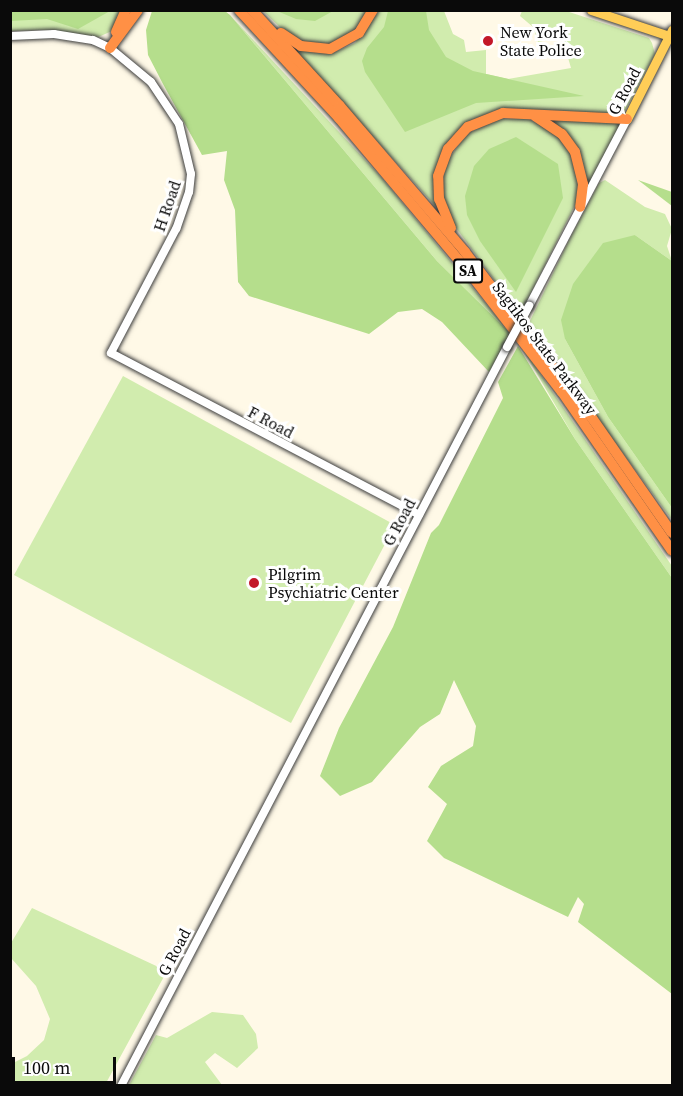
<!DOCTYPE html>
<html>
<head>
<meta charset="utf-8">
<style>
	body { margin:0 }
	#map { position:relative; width:683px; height:1096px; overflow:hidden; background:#fff9e7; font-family:"Source Serif 4",serif }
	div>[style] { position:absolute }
	.green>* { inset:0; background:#d1ecae }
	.forest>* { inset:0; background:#b5de8c }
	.roads { filter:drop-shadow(0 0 2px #3d3d3d) drop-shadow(0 0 2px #3d3d3d) }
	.minor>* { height:8px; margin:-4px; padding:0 4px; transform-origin:4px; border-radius:4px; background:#fff }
	.major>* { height:9px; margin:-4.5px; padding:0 4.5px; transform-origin:4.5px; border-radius:4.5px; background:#ffcd57 }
	.highway>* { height:10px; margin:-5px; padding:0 5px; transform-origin:5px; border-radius:5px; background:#ff9045 }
	.bridges { filter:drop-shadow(0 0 2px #3d3d3d) drop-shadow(0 0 2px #3d3d3d) }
	.minor-bridge>* { height:8px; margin:-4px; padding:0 4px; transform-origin:4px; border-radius:4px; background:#fff }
	.dots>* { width:16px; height:16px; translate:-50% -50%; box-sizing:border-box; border:3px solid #fff; border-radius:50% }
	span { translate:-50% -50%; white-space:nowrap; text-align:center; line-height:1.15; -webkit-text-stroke:6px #fff; paint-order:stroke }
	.shield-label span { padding:2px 4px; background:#fff; border:2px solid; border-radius:4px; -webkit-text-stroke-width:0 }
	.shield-label { font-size:15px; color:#0a0a0a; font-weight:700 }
	.poi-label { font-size:16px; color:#0a0a0a }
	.left { translate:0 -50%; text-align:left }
	.street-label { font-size:16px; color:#0a0a0a }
	.frame { position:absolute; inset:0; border:12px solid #0a0a0a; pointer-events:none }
	.scale { position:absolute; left:12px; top:1057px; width:104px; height:27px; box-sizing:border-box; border:3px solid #0a0a0a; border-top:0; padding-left:8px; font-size:18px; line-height:21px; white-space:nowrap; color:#0a0a0a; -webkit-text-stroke:4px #fff; paint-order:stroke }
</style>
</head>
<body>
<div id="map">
	<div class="green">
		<i style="clip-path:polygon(563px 10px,649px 38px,652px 43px,655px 54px,625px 111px,621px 114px,494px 111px,449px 140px,438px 209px,292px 47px,333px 53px,355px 43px,379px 11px,444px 11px,453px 34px,464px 40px,466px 52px,486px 50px,486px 74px,508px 79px,571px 68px,562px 37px,538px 42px,533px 27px,520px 16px,522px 11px)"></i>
		<i style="clip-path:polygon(11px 11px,123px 11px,112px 31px,96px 38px,42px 30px,11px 31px)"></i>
		<i style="clip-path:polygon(263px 11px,369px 11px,350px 37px,330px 45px,306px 44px,285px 32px)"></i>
		<i style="clip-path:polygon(230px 15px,381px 177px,510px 333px,437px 261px)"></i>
		<i style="clip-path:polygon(497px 119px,528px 119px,556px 133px,571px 151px,580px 195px,520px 315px,451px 221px,442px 199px,445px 164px,467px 134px)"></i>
		<i style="clip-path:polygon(551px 119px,621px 123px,588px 185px,581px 155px)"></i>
		<i style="clip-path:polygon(605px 180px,645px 207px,665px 214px,672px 229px,667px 246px,672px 261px,635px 235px,565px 339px,608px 417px,672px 508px,672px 520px,543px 344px,545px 341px,528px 325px,571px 236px,599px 183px)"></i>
		<i style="clip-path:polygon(519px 343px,672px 566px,672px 578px,575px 439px)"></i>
		<i style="clip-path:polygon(123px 376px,395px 525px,291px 723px,14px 575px)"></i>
		<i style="clip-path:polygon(32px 908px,167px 971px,105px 1085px,11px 1085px,11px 1064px,27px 1056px,44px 1040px,50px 1019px,36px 986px,11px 958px,11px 943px)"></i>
		<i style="clip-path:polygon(212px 1012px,243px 1015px,256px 1034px,258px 1048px,237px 1068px,215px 1053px,205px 1062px,222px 1085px,129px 1085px,156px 1035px,167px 1038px)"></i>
	</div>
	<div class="forest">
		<i style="clip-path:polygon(10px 11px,11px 10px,110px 11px,78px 29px,47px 19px,11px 21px)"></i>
		<i style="clip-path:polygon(152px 11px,225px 11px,230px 15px,437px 261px,510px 333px,489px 372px,442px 322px,422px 309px,398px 312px,369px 334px,249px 296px,238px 282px,235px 210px,224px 180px,227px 151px,202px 155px,163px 84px,148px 55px,146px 30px)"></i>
		<i style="clip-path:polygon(277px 11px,333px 11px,315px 21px,296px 19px)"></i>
		<i style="clip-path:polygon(388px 11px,426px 11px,429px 30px,446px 57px,473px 71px,584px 96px,476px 103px,405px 132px,365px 72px,362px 61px,367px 48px,384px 27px)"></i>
		<i style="clip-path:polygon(516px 137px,558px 164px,563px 198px,516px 292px,480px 241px,467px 215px,465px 196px,474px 166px,489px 149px)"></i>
		<i style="clip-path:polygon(638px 180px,672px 192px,672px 206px)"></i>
		<i style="clip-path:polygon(635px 235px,672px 261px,672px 508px,608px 417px,565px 339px,561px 320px,573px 284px,603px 243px)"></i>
		<i style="clip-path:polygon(518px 346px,575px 439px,672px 578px,672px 994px,578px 922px,584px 904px,578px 897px,568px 917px,444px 858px,427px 841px,447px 804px,428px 787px,441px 766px,473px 746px,476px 726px,454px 680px,440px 714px,420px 727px,372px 782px,340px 796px,320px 776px,339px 728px,393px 627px,431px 533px,439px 525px,503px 398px,498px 382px)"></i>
	</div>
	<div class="roads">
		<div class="minor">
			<i style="left:10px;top:36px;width:44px;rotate:-2.6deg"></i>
			<i style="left:54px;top:34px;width:39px;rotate:9deg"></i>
			<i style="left:93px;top:40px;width:19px;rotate:25deg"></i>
			<i style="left:110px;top:48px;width:53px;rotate:39.7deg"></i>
			<i style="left:151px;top:82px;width:50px;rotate:56.3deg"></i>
			<i style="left:179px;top:124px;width:51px;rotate:76.5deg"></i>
			<i style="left:191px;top:174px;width:18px;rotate:96deg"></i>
			<i style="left:189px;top:192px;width:39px;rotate:109deg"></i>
			<i style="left:176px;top:229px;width:140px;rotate:117.7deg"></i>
			<i style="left:111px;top:353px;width:348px;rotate:27.7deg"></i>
			<i style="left:529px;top:306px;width:211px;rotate:-62.3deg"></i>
			<i style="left:121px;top:1086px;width:834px;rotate:-62.42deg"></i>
		</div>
		<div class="major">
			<i style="left:591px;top:10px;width:85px;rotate:18.4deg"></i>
			<i style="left:627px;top:119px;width:100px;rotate:-63.2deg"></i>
		</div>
		<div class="highway">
			<i style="left:239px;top:10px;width:147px;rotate:47.2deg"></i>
			<i style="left:339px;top:118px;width:200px;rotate:49.9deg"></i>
			<i style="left:468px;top:271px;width:153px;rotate:52.2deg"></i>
			<i style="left:562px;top:392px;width:193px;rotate:55.3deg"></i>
			<i style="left:252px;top:10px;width:130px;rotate:47.5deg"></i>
			<i style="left:340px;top:106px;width:192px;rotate:49.4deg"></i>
			<i style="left:465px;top:252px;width:209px;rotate:52.6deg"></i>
			<i style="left:592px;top:418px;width:140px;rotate:55.2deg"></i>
			<i style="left:116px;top:32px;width:24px;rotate:-66deg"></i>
			<i style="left:281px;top:33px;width:24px;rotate:33deg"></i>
			<i style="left:301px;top:46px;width:29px;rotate:6deg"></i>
			<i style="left:330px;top:49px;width:33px;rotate:-29deg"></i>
			<i style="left:359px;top:33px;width:27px;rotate:-59deg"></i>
			<i style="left:110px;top:48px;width:47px;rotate:-53.6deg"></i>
			<i style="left:535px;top:116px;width:32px;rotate:34deg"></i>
			<i style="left:562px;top:134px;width:22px;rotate:54deg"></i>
			<i style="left:575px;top:152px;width:33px;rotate:76deg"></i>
			<i style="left:583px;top:184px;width:23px;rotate:97deg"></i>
			<i style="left:451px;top:228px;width:31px;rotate:-112deg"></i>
			<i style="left:439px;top:199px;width:23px;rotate:-92deg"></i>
			<i style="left:438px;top:176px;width:29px;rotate:-70deg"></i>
			<i style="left:448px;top:149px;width:30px;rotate:-48deg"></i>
			<i style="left:468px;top:127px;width:38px;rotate:-22deg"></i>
			<i style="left:503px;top:113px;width:124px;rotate:2.8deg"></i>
		</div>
	</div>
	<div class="bridges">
		<div class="minor-bridge">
			<i style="left:507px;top:347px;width:47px;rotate:-61.8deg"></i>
		</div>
	</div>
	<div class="dots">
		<i style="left:488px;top:41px;background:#c31829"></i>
		<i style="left:254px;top:583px;background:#c31829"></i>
	</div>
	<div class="shield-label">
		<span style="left:468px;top:271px">SA</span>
	</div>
	<div class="poi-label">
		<span class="left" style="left:500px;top:41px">New York<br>State Police</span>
		<span class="left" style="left:268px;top:583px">Pilgrim<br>Psychiatric Center</span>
	</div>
	<div class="street-label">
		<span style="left:624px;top:91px;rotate:-62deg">G Road</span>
		<span style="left:167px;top:206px;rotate:-71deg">H Road</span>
		<span style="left:545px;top:348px;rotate:53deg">Sagtikos State Parkway</span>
		<span style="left:271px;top:422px;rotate:28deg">F Road</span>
		<span style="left:399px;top:522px;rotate:-62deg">G Road</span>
		<span style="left:174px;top:952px;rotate:-62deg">G Road</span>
	</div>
	<div class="frame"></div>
	<div class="scale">100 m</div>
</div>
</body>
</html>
